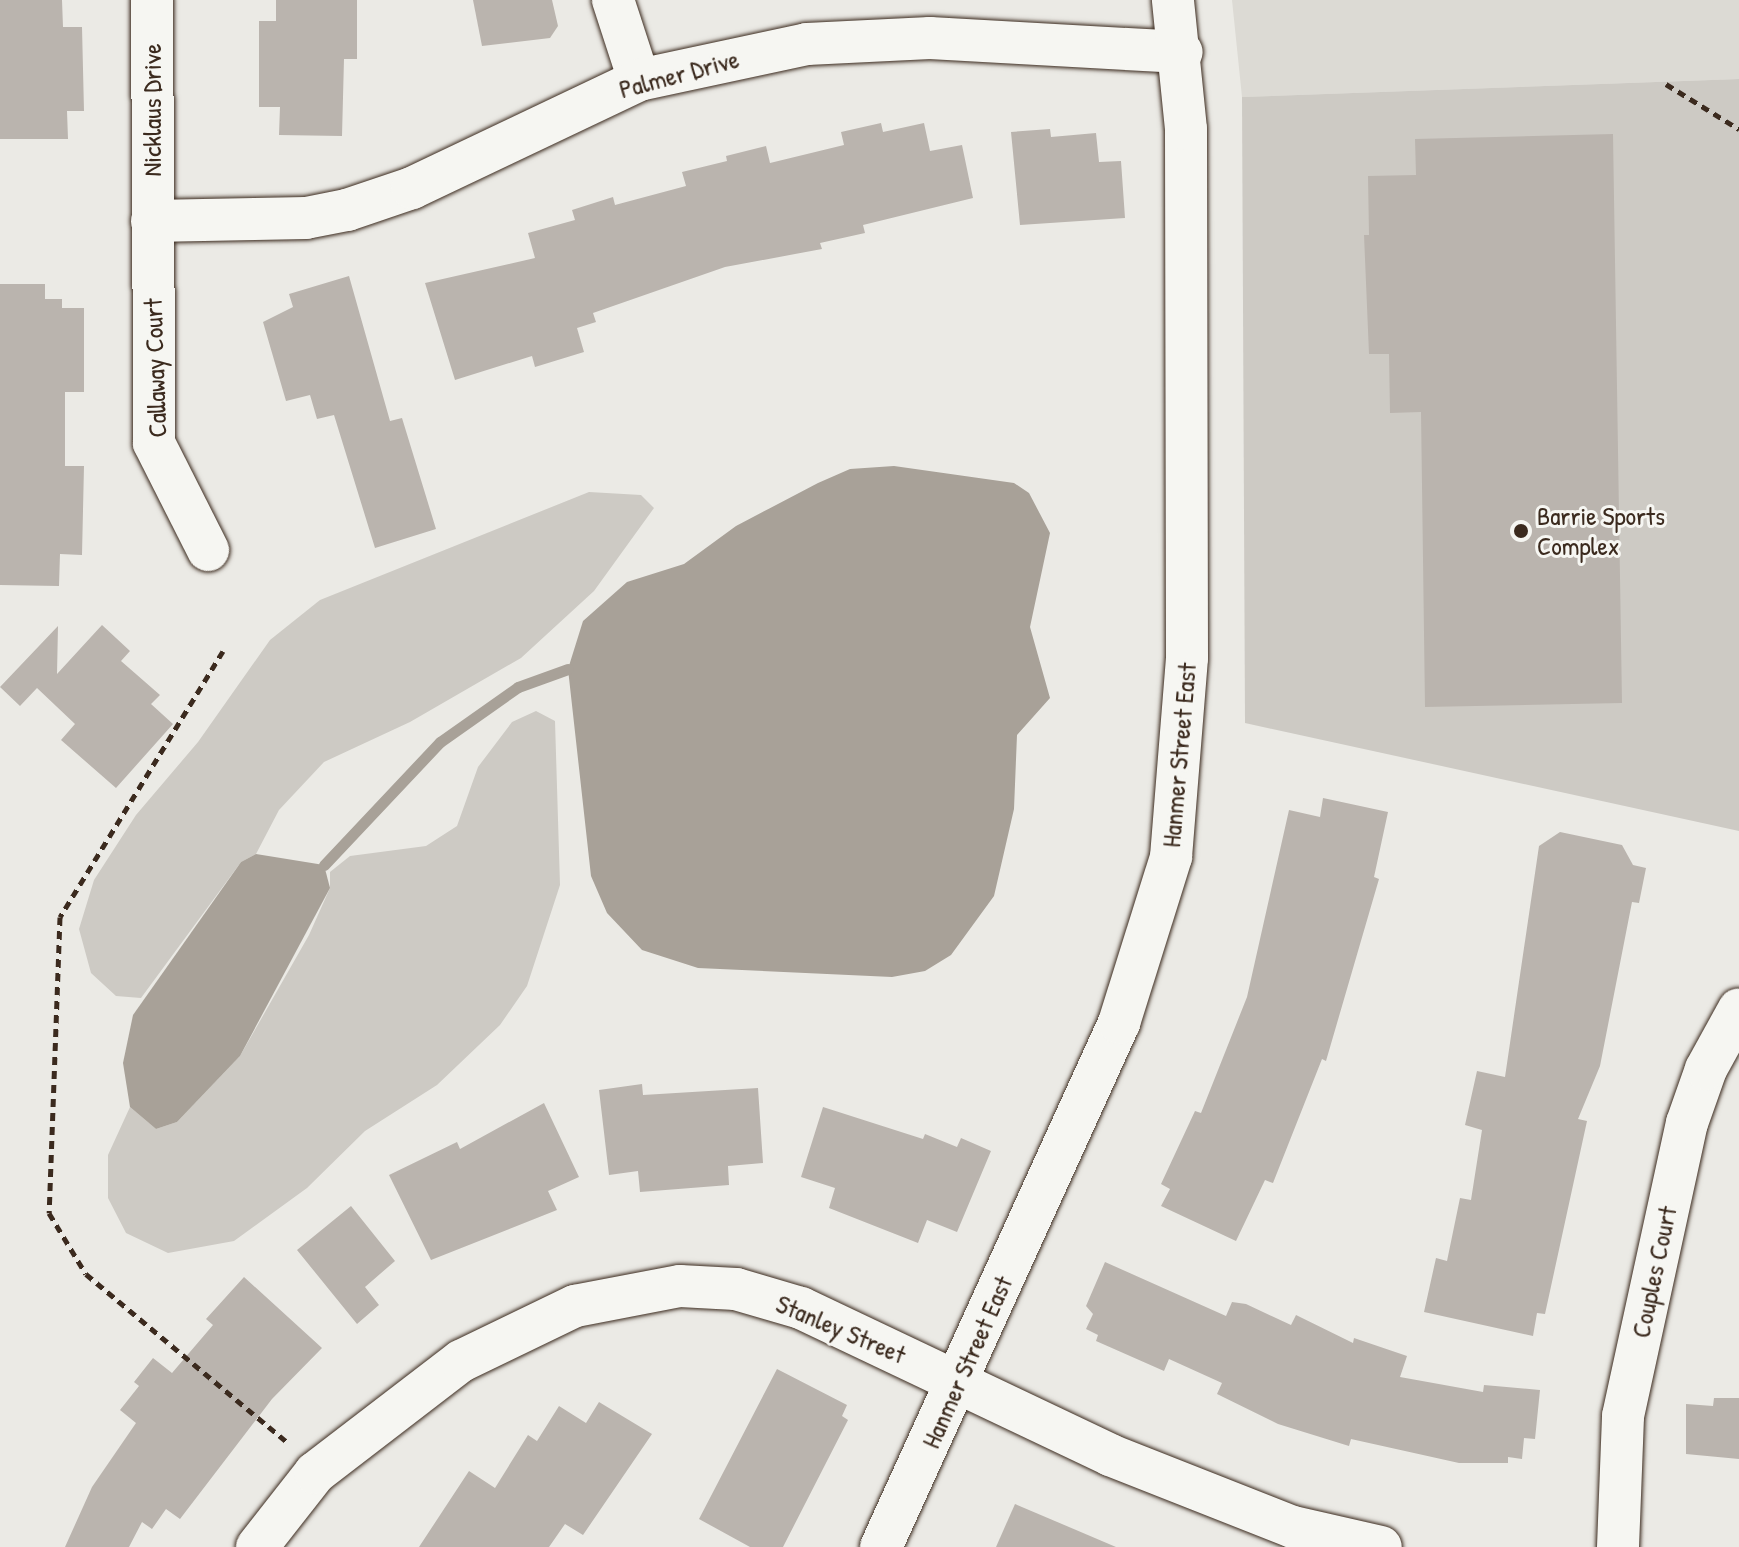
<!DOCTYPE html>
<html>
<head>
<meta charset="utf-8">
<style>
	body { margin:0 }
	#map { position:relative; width:1739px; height:1547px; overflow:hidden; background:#ebeae5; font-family:"Patrick Hand",sans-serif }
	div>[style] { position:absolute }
	.built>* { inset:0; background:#dcdad4 }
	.green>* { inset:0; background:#cdcac4 }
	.water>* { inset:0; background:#a8a198 }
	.stream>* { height:11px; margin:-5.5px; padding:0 5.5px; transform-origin:5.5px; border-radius:5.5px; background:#a8a198 }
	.building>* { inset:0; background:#bab4ae }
	.path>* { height:5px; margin-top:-2.5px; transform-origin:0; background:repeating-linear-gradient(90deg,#3b2a1e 0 8px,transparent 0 14px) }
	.roads { filter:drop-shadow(0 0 2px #3b2a1e) drop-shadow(0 0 2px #3b2a1e) }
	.minor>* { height:42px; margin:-21px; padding:0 21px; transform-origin:21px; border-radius:21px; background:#f6f6f2 }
	.dots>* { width:22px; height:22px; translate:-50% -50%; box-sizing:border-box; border:4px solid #f6f6f2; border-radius:50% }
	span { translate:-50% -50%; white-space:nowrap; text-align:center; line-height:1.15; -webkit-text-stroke:6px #f6f6f2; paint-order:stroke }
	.street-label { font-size:26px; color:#3b2a1e }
	.poi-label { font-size:26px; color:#3b2a1e }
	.left { translate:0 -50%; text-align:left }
</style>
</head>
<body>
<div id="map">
	<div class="built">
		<i style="clip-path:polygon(1232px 0,1739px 0,1739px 79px,1242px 97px)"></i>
	</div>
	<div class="green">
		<i style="clip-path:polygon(1739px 79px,1739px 831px,1245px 723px,1242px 97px)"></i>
		<i style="clip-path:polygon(589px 492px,641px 495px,654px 508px,594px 591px,521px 658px,410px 722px,324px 762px,279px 810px,256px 854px,241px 862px,141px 998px,116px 996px,91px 973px,79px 929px,94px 880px,136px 815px,198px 742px,270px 640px,320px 600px)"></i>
		<i style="clip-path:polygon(536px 711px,555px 721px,560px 885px,527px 986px,500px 1025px,437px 1085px,365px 1131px,307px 1188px,234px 1241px,168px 1253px,126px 1233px,108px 1198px,108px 1155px,130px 1107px,156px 1129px,177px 1122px,240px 1056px,309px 935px,330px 888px,330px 872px,350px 856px,426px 846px,457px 826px,478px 767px,512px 722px)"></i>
	</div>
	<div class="water">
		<i style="clip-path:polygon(894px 466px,1014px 483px,1029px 493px,1050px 533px,1030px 627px,1050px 698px,1017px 735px,1014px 809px,994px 896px,951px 955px,925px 971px,892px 977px,698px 968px,642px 950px,607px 913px,591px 876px,568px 669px,583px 621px,627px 582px,684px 564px,736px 526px,818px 483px,850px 469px)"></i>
		<i style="clip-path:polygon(256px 854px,324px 865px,330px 888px,240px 1056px,177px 1122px,156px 1129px,130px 1107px,123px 1063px,133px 1015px,241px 862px)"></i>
	</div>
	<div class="stream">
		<i style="left:324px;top:865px;width:169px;rotate:-46.7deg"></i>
		<i style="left:440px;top:742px;width:95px;rotate:-35.2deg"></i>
		<i style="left:518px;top:687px;width:53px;rotate:-19.8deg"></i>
	</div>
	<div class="building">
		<i style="clip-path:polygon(0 0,62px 0,63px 27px,82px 27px,84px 111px,67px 111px,68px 139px,0 139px)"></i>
		<i style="clip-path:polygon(276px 0,357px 0,357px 59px,344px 59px,342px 136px,279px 135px,280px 107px,259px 107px,259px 21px,276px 21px)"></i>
		<i style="clip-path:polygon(473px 0,552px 0,558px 26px,550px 38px,482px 46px)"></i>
		<i style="clip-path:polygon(881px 123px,883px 132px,924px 123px,930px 151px,962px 145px,973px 198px,863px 225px,865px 233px,820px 243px,822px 249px,725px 267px,593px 313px,596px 322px,577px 328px,584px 352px,535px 367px,532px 356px,455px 380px,425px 283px,535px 258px,528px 233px,575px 220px,572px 210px,613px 197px,615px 205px,686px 186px,682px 172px,727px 161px,726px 156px,766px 146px,770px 163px,844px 145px,841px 132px)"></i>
		<i style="clip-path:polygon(1050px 129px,1051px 137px,1096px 133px,1099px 162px,1121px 161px,1125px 218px,1020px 225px,1011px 132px)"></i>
		<i style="clip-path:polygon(1613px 134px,1622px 703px,1425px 707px,1421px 412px,1390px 413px,1389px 354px,1369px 354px,1364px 235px,1369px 235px,1368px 176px,1416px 175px,1415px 139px)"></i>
		<i style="clip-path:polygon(349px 276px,390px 421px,402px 418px,436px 529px,375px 548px,334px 415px,317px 419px,310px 395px,286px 401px,263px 322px,293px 307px,289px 294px)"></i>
		<i style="clip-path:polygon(0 284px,45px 284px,45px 299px,62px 299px,62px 308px,84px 308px,84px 392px,65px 392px,65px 466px,84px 466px,82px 555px,60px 554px,59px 586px,0 585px)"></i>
		<i style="clip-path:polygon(102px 625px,130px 651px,121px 661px,160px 695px,151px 704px,173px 724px,116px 788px,61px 740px,75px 724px,37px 688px,20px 706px,0 687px,58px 626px,57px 674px)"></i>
		<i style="clip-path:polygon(1323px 798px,1388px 812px,1374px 877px,1379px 879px,1326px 1061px,1322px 1059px,1273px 1183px,1265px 1180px,1236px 1241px,1161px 1206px,1170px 1189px,1161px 1184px,1195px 1111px,1201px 1113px,1247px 997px,1289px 810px,1320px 817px)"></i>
		<i style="clip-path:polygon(1560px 832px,1622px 845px,1633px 865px,1646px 868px,1639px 903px,1632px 902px,1600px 1066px,1578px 1119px,1587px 1121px,1545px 1314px,1537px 1313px,1533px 1336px,1424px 1312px,1436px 1258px,1447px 1261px,1460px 1198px,1471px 1200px,1482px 1130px,1465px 1125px,1477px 1071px,1505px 1077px,1539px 846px)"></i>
		<i style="clip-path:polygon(642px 1084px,643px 1095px,758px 1088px,763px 1163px,728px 1166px,729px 1185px,640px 1192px,638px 1171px,609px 1175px,599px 1090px)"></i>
		<i style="clip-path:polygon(544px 1103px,579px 1177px,548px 1191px,557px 1210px,431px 1260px,389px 1175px,457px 1142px,460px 1149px)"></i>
		<i style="clip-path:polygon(823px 1107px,923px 1139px,925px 1134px,957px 1147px,961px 1138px,991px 1151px,957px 1232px,927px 1220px,918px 1243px,829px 1208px,835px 1188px,801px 1177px)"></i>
		<i style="clip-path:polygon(351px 1206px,395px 1261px,365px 1287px,379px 1305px,357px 1324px,297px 1250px)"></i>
		<i style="clip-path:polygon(1105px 1262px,1226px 1316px,1232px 1302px,1246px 1304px,1291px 1325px,1296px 1315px,1353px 1343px,1354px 1338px,1407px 1356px,1400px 1377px,1483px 1392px,1484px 1385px,1540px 1390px,1535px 1439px,1524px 1438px,1522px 1459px,1508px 1457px,1508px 1463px,1459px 1463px,1351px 1439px,1349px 1446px,1278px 1424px,1217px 1394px,1222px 1383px,1169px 1359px,1164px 1371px,1096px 1341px,1098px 1335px,1086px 1329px,1093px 1314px,1086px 1306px)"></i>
		<i style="clip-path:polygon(244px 1277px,322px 1348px,272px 1399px,180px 1519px,166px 1509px,152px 1529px,142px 1522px,129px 1547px,65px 1547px,92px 1487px,136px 1423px,120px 1410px,139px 1386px,134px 1382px,153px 1358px,172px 1373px,213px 1325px,206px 1319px)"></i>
		<i style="clip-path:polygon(777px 1369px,847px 1405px,842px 1416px,848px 1420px,783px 1547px,750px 1547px,699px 1519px)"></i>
		<i style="clip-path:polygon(1714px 1398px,1739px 1398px,1739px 1459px,1686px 1454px,1686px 1404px,1713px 1406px)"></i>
		<i style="clip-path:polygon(599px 1402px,652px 1434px,583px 1535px,565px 1524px,549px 1547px,419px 1547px,469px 1471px,495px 1488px,528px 1435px,537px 1441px,559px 1406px,586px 1423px)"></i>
		<i style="clip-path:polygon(1015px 1504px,1116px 1547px,996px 1547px)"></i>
	</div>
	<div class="path">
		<i style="left:1666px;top:84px;width:86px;rotate:31.7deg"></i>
		<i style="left:223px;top:651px;width:312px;rotate:121.5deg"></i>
		<i style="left:60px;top:917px;width:296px;rotate:92.1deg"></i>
		<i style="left:49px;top:1213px;width:71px;rotate:58.8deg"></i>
		<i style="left:86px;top:1274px;width:263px;rotate:39.9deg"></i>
	</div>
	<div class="roads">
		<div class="minor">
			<i style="left:152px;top:0;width:443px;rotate:89.7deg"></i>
			<i style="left:154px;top:443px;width:120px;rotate:63.2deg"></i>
			<i style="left:613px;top:0;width:84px;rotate:72deg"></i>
			<i style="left:152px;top:221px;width:154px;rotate:-1.1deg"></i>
			<i style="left:306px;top:218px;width:42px;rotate:-11deg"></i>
			<i style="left:347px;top:210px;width:69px;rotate:-18.7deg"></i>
			<i style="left:412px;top:188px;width:251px;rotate:-25.4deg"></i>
			<i style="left:639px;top:80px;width:172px;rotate:-12.1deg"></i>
			<i style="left:807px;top:44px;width:123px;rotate:-2.8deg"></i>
			<i style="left:930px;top:38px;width:252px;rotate:3.2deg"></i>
			<i style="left:257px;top:1547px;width:94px;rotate:-51.9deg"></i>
			<i style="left:315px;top:1473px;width:184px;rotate:-37.5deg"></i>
			<i style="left:461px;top:1361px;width:127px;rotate:-25.8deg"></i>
			<i style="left:575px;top:1306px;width:107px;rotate:-10.8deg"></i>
			<i style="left:680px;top:1286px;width:56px;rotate:3.1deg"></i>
			<i style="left:736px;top:1289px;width:68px;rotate:16.3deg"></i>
			<i style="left:801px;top:1308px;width:342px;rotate:25.4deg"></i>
			<i style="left:1110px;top:1455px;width:197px;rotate:21.5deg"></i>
			<i style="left:1293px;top:1527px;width:90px;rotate:12.8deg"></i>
			<i style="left:881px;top:1547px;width:576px;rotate:-65.57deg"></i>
			<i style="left:1119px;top:1023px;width:174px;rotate:-72.6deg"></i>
			<i style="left:1171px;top:857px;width:200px;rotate:-85.4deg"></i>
			<i style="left:1187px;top:658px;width:529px;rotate:-90.11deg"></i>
			<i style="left:1186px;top:129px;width:130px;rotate:-95.8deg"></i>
			<i style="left:1618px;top:1547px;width:131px;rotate:-87.8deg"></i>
			<i style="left:1623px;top:1416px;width:300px;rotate:-77.7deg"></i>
			<i style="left:1687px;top:1123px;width:57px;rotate:-70.6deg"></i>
			<i style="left:1706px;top:1069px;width:68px;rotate:-61.2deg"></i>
		</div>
	</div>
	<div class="dots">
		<i style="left:1521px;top:531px;background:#3b2a1e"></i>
	</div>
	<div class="street-label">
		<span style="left:679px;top:74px;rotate:-15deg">Palmer Drive</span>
		<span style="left:152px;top:110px;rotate:-90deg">Nicklaus Drive</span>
		<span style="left:155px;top:368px;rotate:-92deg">Callaway Court</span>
		<span style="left:1179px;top:755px;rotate:-85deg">Hanmer Street East</span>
		<span style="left:1654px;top:1272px;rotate:-78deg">Couples Court</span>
		<span style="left:841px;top:1329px;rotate:23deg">Stanley Street</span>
		<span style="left:967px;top:1362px;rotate:-66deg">Hanmer Street East</span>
	</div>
	<div class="poi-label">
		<span class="left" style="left:1537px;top:531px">Barrie Sports<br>Complex</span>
	</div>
</div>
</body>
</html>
